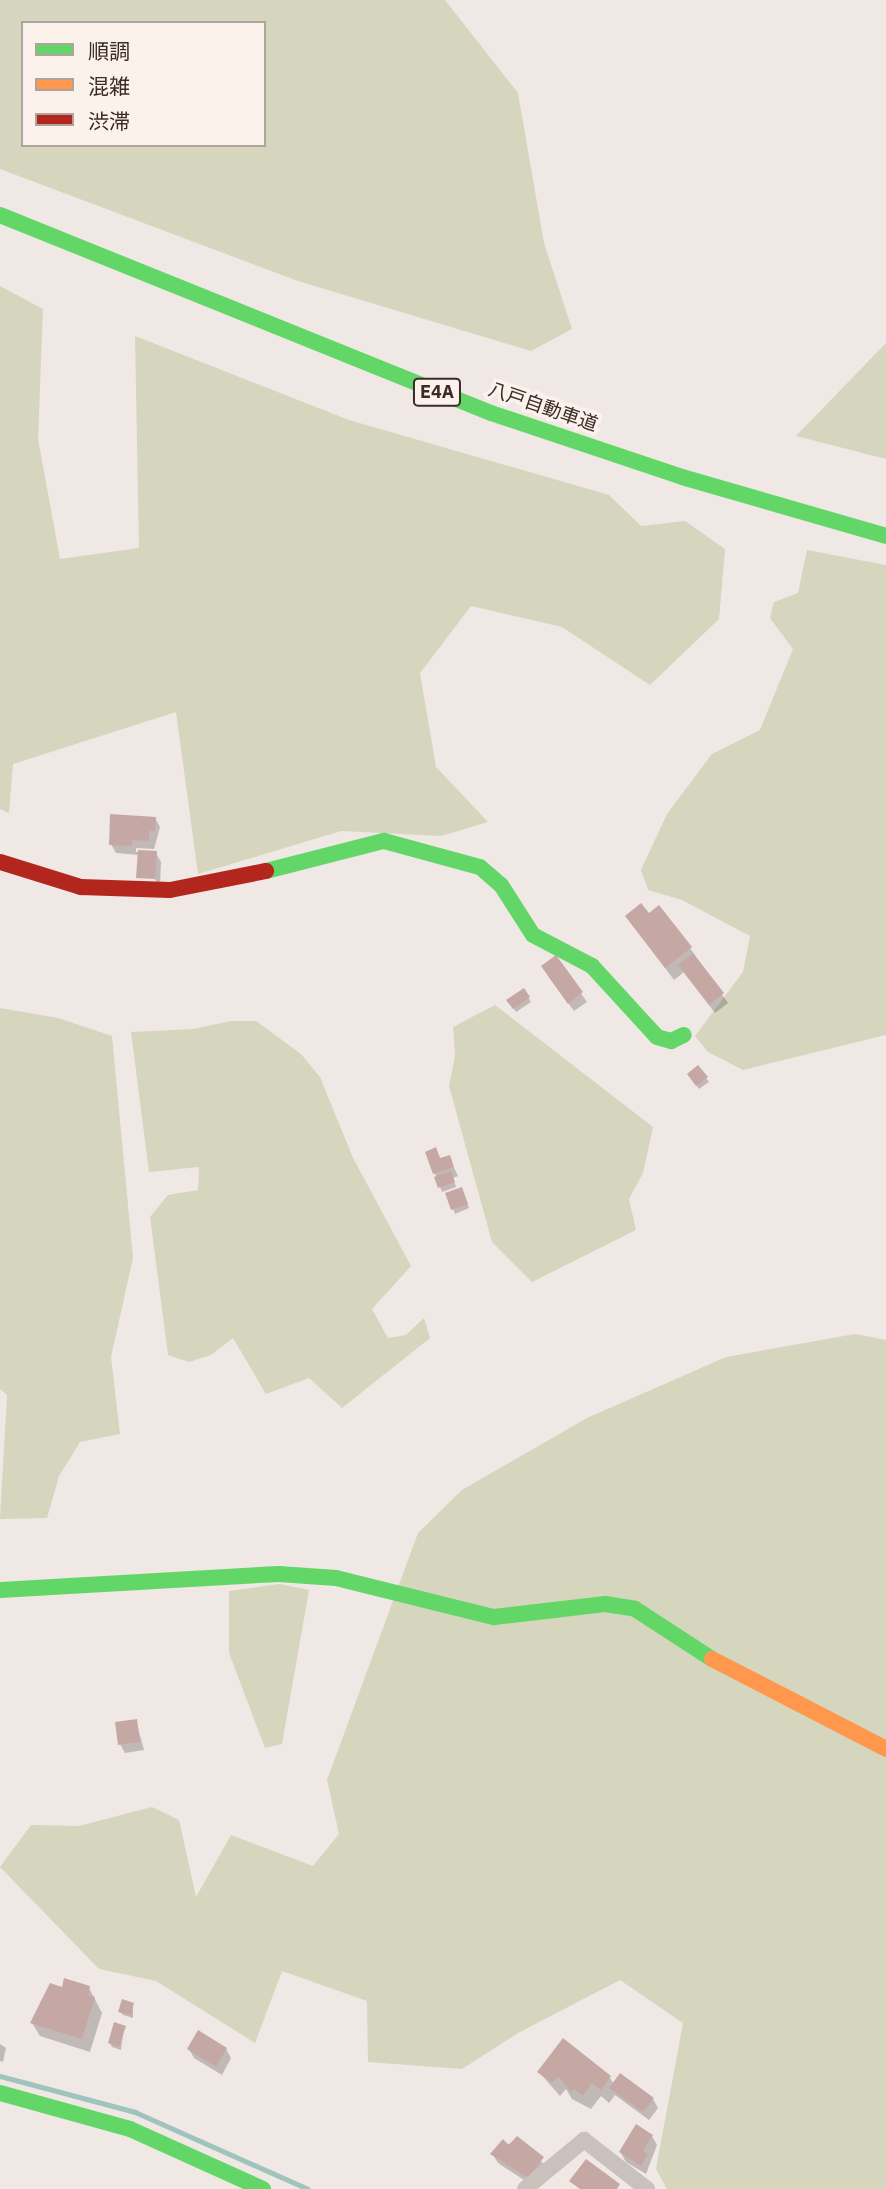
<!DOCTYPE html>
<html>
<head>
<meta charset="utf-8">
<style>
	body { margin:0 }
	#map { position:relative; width:886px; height:2189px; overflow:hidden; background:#f0e8e4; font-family:"IBM Plex Sans","Noto Sans JP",sans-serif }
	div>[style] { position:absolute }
	.green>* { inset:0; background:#d6d5bd }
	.shadow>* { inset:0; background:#0003 }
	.stream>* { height:5px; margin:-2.5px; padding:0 2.5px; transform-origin:2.5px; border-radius:2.5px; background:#9ec4bd }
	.building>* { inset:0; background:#c5a8a4 }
	.street>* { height:16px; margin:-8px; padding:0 8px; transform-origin:8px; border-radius:8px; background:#cac0bc }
	.fast>* { height:16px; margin:-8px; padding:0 8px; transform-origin:8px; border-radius:8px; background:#63d668 }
	.slow>* { height:16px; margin:-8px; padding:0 8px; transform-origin:8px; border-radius:8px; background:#ff974d }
	.jam>* { height:16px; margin:-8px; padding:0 8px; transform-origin:8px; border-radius:8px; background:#b3261e }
	span { translate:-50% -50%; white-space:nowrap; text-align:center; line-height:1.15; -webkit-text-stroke:7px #fcf2ec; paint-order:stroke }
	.shield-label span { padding:2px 5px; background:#fcf2ec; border:2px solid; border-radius:5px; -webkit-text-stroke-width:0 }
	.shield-label { font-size:18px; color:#3b2c2a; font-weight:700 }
	.street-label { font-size:19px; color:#3b2c2a }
	.legend { position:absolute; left:21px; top:21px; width:245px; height:126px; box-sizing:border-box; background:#fcf2ec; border:2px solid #afa39e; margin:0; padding:9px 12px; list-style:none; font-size:21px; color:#3b2c2a }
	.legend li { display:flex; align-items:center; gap:14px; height:35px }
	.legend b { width:35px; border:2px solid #afa39e }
</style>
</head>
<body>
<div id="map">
	<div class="green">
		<i style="clip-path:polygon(evenodd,0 0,445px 0,518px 93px,544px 243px,572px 329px,531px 351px,298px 281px,0 169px,0 0,23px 23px,264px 23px,264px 145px,23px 145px,23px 23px)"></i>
		<i style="clip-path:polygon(0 286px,43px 309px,38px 439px,60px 559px,139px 548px,135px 336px,349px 420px,609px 495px,641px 526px,685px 521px,725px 549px,719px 619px,650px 685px,562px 627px,471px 606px,420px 673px,436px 767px,488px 822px,441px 836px,341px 831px,198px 874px,176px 712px,13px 764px,9px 813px,0 809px)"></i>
		<i style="clip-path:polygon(886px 343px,886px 459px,796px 436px)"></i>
		<i style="clip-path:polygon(807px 550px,886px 565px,886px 1035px,743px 1070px,708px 1052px,695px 1036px,743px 972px,750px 936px,682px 900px,648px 890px,641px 870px,667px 814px,712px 754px,760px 730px,793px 649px,770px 618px,774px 602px,798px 593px)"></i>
		<i style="clip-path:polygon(495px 1005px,653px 1127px,643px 1173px,629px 1199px,636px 1230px,532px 1282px,492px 1242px,449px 1086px,455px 1056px,453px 1027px)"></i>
		<i style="clip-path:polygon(0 1008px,58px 1018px,112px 1036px,133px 1258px,111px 1357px,120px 1434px,80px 1442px,59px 1476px,47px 1518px,0 1519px,7px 1395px,0 1389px)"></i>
		<i style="clip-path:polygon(231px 1021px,256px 1021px,301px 1054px,320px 1077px,353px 1158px,411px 1266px,372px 1309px,388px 1338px,406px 1335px,424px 1318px,430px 1338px,342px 1408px,309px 1378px,266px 1394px,233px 1338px,211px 1355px,189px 1362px,168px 1355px,150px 1217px,168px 1195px,198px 1190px,199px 1167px,149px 1172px,131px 1032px,193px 1029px)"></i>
		<i style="clip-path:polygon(855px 1334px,886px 1340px,886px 2189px,667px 2189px,656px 2169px,683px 2023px,620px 1980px,518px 2033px,462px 2069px,368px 2062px,367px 2001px,282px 1971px,255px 2043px,156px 1981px,99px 1969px,0 1867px,31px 1825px,79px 1826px,152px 1807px,179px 1820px,196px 1897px,231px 1835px,313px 1866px,339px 1834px,327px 1780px,418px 1533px,462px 1490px,587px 1418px,726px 1357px)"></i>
		<i style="clip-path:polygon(280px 1584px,309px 1590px,282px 1744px,265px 1748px,229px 1653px,229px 1591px)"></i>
	</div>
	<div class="shadow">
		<i style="clip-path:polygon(155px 818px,160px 827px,154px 849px,136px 848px,136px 852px,156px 853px,161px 862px,160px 887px,139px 855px,116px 853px,111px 844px)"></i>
		<i style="clip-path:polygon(627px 916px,690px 948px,728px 1003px,715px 1013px,684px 972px,674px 980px)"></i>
		<i style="clip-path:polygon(556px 958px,587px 1002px,574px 1011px,548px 976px)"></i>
		<i style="clip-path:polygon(524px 990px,531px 1002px,516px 1012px,509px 1001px)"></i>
		<i style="clip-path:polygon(691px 1078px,706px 1078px,709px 1082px,699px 1089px)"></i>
		<i style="clip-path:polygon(436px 1150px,441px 1160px,449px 1157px,458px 1176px,453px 1178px,456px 1187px,442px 1192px,427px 1153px)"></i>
		<i style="clip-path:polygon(463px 1192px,469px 1208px,455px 1214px,447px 1194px)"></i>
		<i style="clip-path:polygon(136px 1721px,144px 1750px,125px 1753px,120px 1744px)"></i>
		<i style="clip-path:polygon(89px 1988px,102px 2013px,90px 2052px,40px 2036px,32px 2023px,63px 1989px)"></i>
		<i style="clip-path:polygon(133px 2005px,133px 2018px,123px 2015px,120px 2012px)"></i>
		<i style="clip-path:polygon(124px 2027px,121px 2050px,112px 2047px,110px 2043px)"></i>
		<i style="clip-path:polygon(0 2044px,6px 2048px,3px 2062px,0 2061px)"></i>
		<i style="clip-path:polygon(189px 2049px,226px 2049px,231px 2058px,222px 2075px,194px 2058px)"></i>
		<i style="clip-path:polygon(539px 2072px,610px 2078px,614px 2084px,653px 2099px,658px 2108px,649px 2120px,615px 2095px,609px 2103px,601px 2096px,591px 2109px,572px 2099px,566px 2089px,560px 2096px)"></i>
		<i style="clip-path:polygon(652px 2136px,657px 2145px,646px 2174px,626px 2162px,621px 2153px)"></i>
		<i style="clip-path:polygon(517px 2138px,548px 2168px,533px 2186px,498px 2163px,493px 2155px)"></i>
	</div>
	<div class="stream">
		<i style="left:0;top:2076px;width:140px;rotate:14.9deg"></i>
		<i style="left:135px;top:2112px;width:189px;rotate:24deg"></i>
	</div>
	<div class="building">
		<i style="clip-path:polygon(110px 814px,156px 817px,155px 831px,149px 831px,149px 841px,132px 840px,132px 846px,109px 845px)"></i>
		<i style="clip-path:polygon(138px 850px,157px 851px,155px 879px,136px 878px)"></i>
		<i style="clip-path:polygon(641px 903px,649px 913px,659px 905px,692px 947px,665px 968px,625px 916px)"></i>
		<i style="clip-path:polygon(693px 953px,724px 993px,709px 1005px,678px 965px)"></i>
		<i style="clip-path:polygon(556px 955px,583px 992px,568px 1004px,541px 966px)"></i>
		<i style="clip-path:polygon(524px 988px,530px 997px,513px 1009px,506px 1000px)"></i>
		<i style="clip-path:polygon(698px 1065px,708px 1077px,696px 1086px,687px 1074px)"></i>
		<i style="clip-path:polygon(436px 1147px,440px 1158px,450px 1155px,454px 1167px,433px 1174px,425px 1152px)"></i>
		<i style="clip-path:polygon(451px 1171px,455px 1182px,438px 1188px,434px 1177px)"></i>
		<i style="clip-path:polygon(462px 1187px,468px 1204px,451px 1210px,445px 1193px)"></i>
		<i style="clip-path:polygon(137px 1719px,140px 1742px,118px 1745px,115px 1722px)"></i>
		<i style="clip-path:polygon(64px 1978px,90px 1986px,88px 1995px,95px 1997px,82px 2039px,30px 2023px,50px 1983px,62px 1987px)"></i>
		<i style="clip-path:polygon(122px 1999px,134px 2003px,131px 2015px,118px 2012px)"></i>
		<i style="clip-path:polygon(114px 2022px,126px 2026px,119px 2047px,108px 2043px)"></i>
		<i style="clip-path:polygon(198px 2030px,227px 2048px,216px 2067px,187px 2049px)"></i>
		<i style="clip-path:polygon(563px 2038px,611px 2076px,601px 2090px,592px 2083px,583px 2096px,574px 2089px,571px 2092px,558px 2076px,552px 2083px,537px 2072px)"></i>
		<i style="clip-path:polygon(620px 2073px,654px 2098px,643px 2112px,609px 2088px)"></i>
		<i style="clip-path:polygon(636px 2124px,653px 2135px,643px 2151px,648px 2154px,641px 2166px,619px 2152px)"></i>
		<i style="clip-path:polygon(517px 2136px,544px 2157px,528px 2178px,490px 2154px,503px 2139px,509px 2145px)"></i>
		<i style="clip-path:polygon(586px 2159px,620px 2184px,617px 2189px,580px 2189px,569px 2181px)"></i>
	</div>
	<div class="street">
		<i style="left:525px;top:2189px;width:77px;rotate:-39.7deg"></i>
		<i style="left:584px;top:2140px;width:80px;rotate:37.9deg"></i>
	</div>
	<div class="fast">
		<i style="left:0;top:215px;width:529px;rotate:21.96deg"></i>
		<i style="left:491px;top:413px;width:201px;rotate:18.5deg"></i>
		<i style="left:682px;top:477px;width:212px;rotate:16.1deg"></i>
		<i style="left:266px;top:871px;width:122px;rotate:-14.3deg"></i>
		<i style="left:384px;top:841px;width:99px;rotate:15.2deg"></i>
		<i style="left:480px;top:867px;width:28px;rotate:41deg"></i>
		<i style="left:501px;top:885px;width:59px;rotate:57.4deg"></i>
		<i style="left:533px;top:935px;width:67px;rotate:27.7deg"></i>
		<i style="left:592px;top:966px;width:96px;rotate:47.5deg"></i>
		<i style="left:657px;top:1037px;width:15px;rotate:16deg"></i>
		<i style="left:671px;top:1041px;width:14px;rotate:-25deg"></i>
		<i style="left:0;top:1590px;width:279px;rotate:-3.3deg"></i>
		<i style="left:279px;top:1574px;width:57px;rotate:4deg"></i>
		<i style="left:336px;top:1578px;width:163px;rotate:13.9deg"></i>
		<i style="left:494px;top:1617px;width:112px;rotate:-6.7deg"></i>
		<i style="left:605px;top:1604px;width:30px;rotate:9deg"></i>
		<i style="left:635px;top:1609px;width:92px;rotate:33deg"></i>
		<i style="left:0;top:2093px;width:135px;rotate:15.5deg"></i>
		<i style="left:130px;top:2129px;width:146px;rotate:24.3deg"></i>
	</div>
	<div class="slow">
		<i style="left:712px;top:1659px;width:196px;rotate:27.3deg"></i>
	</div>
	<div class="jam">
		<i style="left:0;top:862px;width:85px;rotate:17.2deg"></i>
		<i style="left:81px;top:887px;width:89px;rotate:1.9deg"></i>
		<i style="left:170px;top:890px;width:98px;rotate:-11.2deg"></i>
	</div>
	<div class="shield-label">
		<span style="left:437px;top:392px">E4A</span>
	</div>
	<div class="street-label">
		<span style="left:543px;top:407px;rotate:19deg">八戸自動車道</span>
	</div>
	<ul class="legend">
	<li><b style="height:9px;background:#63d668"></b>順調</li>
	<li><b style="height:9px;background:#ff974d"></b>混雑</li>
	<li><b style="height:9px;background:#b3261e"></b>渋滞</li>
	</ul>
</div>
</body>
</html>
